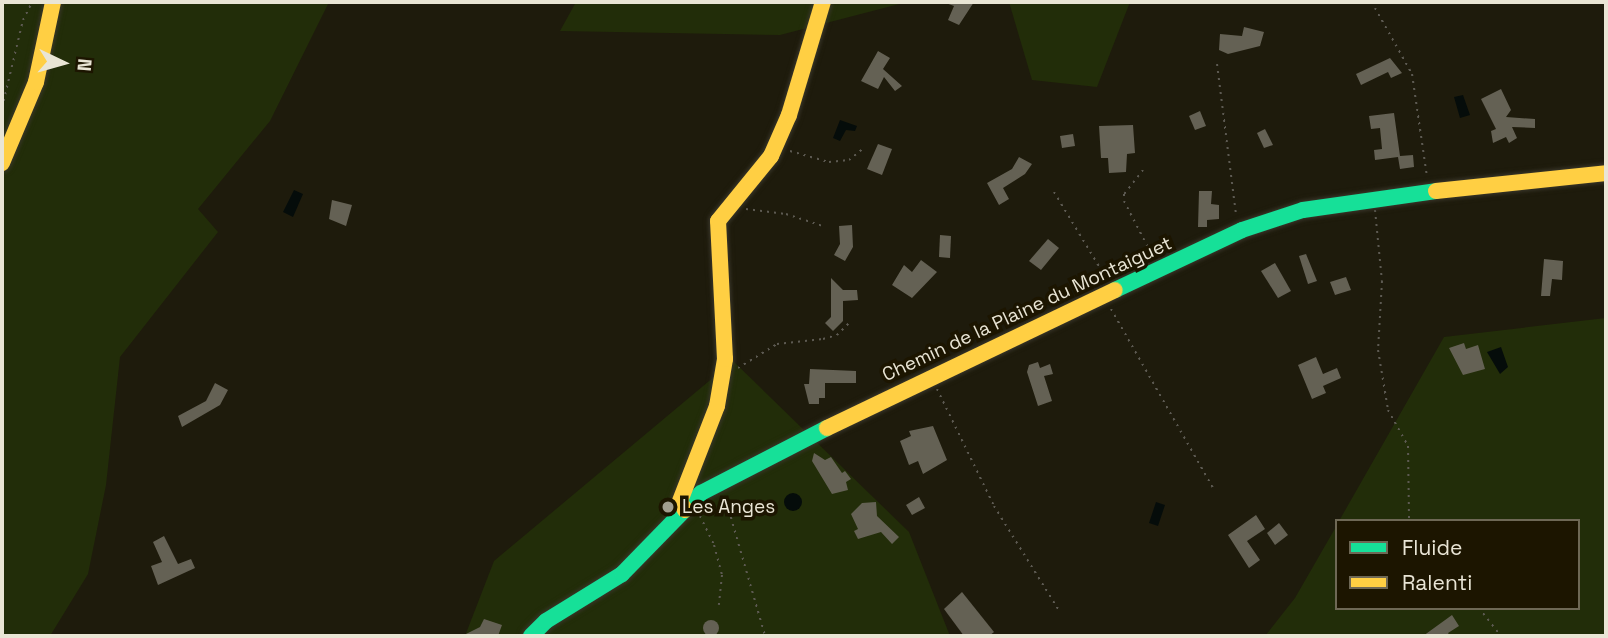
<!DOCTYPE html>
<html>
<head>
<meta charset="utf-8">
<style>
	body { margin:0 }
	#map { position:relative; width:1608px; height:638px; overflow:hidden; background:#1e1b0c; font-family:"Space Grotesk",sans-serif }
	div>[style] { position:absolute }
	.green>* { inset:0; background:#222d09 }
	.water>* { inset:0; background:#050c0a }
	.round { border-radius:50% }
	.building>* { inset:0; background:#646154 }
	.path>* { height:2px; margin-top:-1px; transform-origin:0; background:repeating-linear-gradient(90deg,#5d5a52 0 2px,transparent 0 7px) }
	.roads { filter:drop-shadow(0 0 2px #39362a) drop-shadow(0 0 2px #39362a) }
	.fast>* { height:16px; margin:-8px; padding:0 8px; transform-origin:8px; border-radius:8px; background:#16e098 }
	.slow>* { height:16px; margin:-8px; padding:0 8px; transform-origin:8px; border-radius:8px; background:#ffcf43 }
	.dots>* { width:19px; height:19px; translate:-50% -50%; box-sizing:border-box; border:4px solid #1c1500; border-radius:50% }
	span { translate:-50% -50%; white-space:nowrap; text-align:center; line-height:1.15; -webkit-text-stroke:7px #1c1500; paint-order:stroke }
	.street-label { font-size:19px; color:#e9e5d5 }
	.poi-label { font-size:19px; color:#e9e5d5 }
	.left { translate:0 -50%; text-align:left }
	.frame { position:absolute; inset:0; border:4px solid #e9e5d5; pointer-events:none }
	.legend { position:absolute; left:1335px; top:519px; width:245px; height:91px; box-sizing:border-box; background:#1c1500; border:2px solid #6e6855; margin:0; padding:9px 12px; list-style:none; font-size:21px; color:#e9e5d5 }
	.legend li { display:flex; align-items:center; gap:14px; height:35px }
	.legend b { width:35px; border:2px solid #6e6855 }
	.north { position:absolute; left:28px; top:28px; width:70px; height:70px; -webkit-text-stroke:5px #1c1500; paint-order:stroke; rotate:95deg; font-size:19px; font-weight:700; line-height:28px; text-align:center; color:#e9e5d5 }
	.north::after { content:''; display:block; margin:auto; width:24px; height:32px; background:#e9e5d5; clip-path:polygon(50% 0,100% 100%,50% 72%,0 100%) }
</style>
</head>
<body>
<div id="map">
	<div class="green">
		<i style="clip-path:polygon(2px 2px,329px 2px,270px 121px,198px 209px,218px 232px,120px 357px,106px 485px,88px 574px,50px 636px,2px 636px)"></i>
		<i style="clip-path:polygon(576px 2px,907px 2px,780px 35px,560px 31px)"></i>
		<i style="clip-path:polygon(1009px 2px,1130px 2px,1097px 87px,1032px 80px)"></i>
		<i style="clip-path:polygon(1606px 318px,1606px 636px,1265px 636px,1295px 598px,1337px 525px,1337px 608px,1578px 608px,1578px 521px,1339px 521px,1444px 337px)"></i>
		<i style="clip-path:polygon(733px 361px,909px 532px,950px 636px,465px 636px,494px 561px)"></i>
	</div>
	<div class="water">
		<i style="clip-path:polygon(1463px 95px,1470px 115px,1460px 118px,1454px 97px)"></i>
		<i style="clip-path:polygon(840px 120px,857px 126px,855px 131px,846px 130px,840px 141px,833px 138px)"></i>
		<i style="clip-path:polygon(294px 190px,303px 194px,293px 217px,283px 212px)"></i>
		<i style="clip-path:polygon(1501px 347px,1508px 367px,1500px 374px,1487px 352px)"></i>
		<i class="round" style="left:784px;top:493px;width:18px;height:18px"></i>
		<i style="clip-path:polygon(1156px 502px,1165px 505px,1158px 526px,1149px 523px)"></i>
	</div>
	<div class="building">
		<i style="clip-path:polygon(943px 2px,974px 2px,959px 25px,948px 20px,954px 6px)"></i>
		<i style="clip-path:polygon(1244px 27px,1264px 32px,1260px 46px,1228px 54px,1219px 50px,1220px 34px,1242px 36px)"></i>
		<i style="clip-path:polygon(878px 51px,890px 58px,883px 69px,902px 86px,895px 91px,884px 77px,878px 89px,861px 81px)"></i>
		<i style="clip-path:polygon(1390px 58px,1402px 73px,1391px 78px,1388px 72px,1361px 85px,1356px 74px)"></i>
		<i style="clip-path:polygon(1501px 89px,1511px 110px,1506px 117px,1535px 119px,1535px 128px,1512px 127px,1517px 138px,1509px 143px,1506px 137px,1493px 143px,1491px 131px,1496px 129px,1481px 99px)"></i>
		<i style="clip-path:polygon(1200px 111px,1206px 126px,1195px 130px,1189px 116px)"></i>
		<i style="clip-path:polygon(1394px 113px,1400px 156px,1413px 155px,1414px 167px,1400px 169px,1398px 157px,1375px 160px,1374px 150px,1382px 149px,1380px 128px,1371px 129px,1369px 116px)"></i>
		<i style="clip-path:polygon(1133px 125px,1135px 153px,1127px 154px,1126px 172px,1109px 173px,1108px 158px,1101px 158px,1099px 126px)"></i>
		<i style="clip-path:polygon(1265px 129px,1273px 145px,1264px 148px,1257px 133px)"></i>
		<i style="clip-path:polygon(1073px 134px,1075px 146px,1062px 148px,1060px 136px)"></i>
		<i style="clip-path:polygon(878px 144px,892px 149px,882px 175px,867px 169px)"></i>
		<i style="clip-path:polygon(1019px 157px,1032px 164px,1025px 174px,1003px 188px,1009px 199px,999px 205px,987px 183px,1012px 169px)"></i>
		<i style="clip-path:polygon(1199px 191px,1212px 191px,1211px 204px,1219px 205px,1219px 219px,1207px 220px,1207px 227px,1198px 227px)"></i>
		<i style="clip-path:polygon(332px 200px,352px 205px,346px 226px,329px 219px)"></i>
		<i style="clip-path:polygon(852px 225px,853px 247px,845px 261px,834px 255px,840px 244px,839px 226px)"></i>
		<i style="clip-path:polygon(940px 235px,951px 236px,950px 258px,939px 257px)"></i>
		<i style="clip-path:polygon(1048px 239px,1059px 248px,1041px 270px,1029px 261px)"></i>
		<i style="clip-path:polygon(1306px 254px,1317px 281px,1308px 284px,1299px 256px)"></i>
		<i style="clip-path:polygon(1544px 259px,1563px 261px,1562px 280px,1552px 279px,1550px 296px,1541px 296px)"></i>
		<i style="clip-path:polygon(921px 260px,937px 272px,912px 298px,892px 285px,904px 265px,912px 272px)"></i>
		<i style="clip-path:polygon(1275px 263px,1291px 291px,1278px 298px,1261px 271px)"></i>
		<i style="clip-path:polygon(1346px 277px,1351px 290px,1335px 295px,1330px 282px)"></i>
		<i style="clip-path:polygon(831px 278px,843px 290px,857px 290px,858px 300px,843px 301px,843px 321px,833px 331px,825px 323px,831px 317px)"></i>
		<i style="clip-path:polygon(1464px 343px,1466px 349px,1478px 345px,1485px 369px,1463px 375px,1449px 348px)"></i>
		<i style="clip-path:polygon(1316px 357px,1323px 374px,1337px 368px,1341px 378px,1323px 386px,1326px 393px,1312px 399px,1298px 365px)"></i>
		<i style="clip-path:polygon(1038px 362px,1040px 368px,1050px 364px,1053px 374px,1044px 376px,1052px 401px,1038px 406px,1027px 372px,1029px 365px)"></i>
		<i style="clip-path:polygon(810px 369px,856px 371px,856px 383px,825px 383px,825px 398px,819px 398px,819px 404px,809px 404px,804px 384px,809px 384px)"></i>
		<i style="clip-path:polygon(215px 383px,228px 390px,220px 405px,182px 427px,178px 416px,206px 401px)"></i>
		<i style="clip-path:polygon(933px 426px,947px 460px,923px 474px,918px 461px,909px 465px,900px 441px,911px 436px,909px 431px)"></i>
		<i style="clip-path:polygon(814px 453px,825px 460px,831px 457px,842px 473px,845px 471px,851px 479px,846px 482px,848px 490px,832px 494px,812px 461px)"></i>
		<i style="clip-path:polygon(919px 497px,925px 508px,912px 515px,906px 505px)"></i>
		<i style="clip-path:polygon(876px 502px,877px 516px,899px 537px,892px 544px,881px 532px,858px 539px,854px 531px,858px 529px,851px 514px,862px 503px)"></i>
		<i style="clip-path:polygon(1256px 515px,1265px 529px,1247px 541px,1260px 560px,1249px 568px,1228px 535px)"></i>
		<i style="clip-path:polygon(1279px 523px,1288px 535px,1275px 545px,1267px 533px)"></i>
		<i style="clip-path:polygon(164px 536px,178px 564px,191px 559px,195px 568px,158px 585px,151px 566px,162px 562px,153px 542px)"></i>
		<i style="clip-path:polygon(962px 592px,994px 632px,989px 636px,964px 636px,944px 609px)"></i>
		<i style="clip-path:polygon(1452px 615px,1459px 626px,1448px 633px,1450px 636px,1423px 636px)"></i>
		<i style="clip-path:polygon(484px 619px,502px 625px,498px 636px,462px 636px,480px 627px)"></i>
		<i class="round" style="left:703px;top:620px;width:16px;height:16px"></i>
	</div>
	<div class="path">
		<i style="left:1375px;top:8px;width:76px;rotate:60.7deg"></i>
		<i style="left:1412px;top:74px;width:104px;rotate:81.7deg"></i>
		<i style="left:1217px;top:64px;width:152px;rotate:82.8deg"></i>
		<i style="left:2px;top:108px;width:90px;rotate:-76.6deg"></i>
		<i style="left:23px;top:20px;width:20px;rotate:-63deg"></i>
		<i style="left:790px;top:151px;width:41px;rotate:15.8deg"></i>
		<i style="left:829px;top:162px;width:20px;rotate:-6deg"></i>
		<i style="left:849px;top:160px;width:19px;rotate:-39deg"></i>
		<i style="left:1143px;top:170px;width:31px;rotate:128deg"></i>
		<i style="left:1124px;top:194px;width:7px;rotate:90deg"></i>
		<i style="left:1124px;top:201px;width:63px;rotate:62.6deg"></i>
		<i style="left:1054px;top:192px;width:89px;rotate:58.8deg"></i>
		<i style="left:1100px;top:268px;width:13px;rotate:81deg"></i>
		<i style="left:746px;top:209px;width:40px;rotate:7.1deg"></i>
		<i style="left:786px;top:214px;width:40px;rotate:18deg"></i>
		<i style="left:1375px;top:210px;width:71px;rotate:84.4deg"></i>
		<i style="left:1382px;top:281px;width:69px;rotate:93.3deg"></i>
		<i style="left:1378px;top:350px;width:61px;rotate:80.5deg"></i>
		<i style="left:1388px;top:410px;width:41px;rotate:60.9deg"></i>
		<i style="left:1408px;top:446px;width:75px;rotate:89.2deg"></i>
		<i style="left:1111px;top:309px;width:206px;rotate:60.3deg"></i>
		<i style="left:738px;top:368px;width:46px;rotate:-31.6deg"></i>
		<i style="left:777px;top:344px;width:46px;rotate:-6.2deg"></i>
		<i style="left:823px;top:339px;width:15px;rotate:-16deg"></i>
		<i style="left:837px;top:335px;width:17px;rotate:-45deg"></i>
		<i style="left:937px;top:389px;width:130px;rotate:64deg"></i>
		<i style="left:994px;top:506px;width:125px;rotate:58.1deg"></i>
		<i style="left:725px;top:497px;width:145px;rotate:73.9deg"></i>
		<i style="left:700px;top:516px;width:32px;rotate:64deg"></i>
		<i style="left:714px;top:545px;width:31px;rotate:75deg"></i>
		<i style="left:722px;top:575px;width:30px;rotate:96deg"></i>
		<i style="left:1479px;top:608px;width:36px;rotate:52deg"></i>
	</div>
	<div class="roads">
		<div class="fast">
			<i style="left:1115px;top:290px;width:140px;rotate:-25.3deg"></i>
			<i style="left:1242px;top:230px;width:64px;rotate:-18.2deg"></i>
			<i style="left:1303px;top:210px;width:134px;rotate:-8.1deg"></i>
			<i style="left:531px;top:636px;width:21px;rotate:-45deg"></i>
			<i style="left:546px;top:621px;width:89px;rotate:-31.7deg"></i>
			<i style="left:622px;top:574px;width:113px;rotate:-45.7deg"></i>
			<i style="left:701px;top:493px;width:142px;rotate:-27.3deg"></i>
		</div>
		<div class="slow">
			<i style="left:2px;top:163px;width:88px;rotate:-67.2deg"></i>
			<i style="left:36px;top:82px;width:82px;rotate:-78deg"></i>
			<i style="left:1436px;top:191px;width:171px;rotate:-6deg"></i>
			<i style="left:827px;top:428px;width:319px;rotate:-25.6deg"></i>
			<i style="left:685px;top:510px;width:10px;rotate:-119deg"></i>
			<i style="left:680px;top:501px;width:102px;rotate:-68.7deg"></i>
			<i style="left:717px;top:406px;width:48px;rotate:-80.3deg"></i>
			<i style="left:725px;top:359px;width:138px;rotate:-92.9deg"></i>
			<i style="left:718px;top:221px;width:84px;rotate:-50.8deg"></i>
			<i style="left:771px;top:156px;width:45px;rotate:-66.3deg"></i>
			<i style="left:789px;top:115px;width:118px;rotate:-73.3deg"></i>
		</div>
	</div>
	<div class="dots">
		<i style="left:668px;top:507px;background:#a29e8f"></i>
	</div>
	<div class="street-label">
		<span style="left:1027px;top:309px;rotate:-25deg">Chemin de la Plaine du Montaiguet</span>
	</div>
	<div class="poi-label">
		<span class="left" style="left:682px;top:507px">Les Anges</span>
	</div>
	<div class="frame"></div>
	<ul class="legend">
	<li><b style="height:9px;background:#16e098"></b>Fluide</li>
	<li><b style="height:9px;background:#ffcf43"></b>Ralenti</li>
	</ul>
	<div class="north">N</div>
</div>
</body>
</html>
